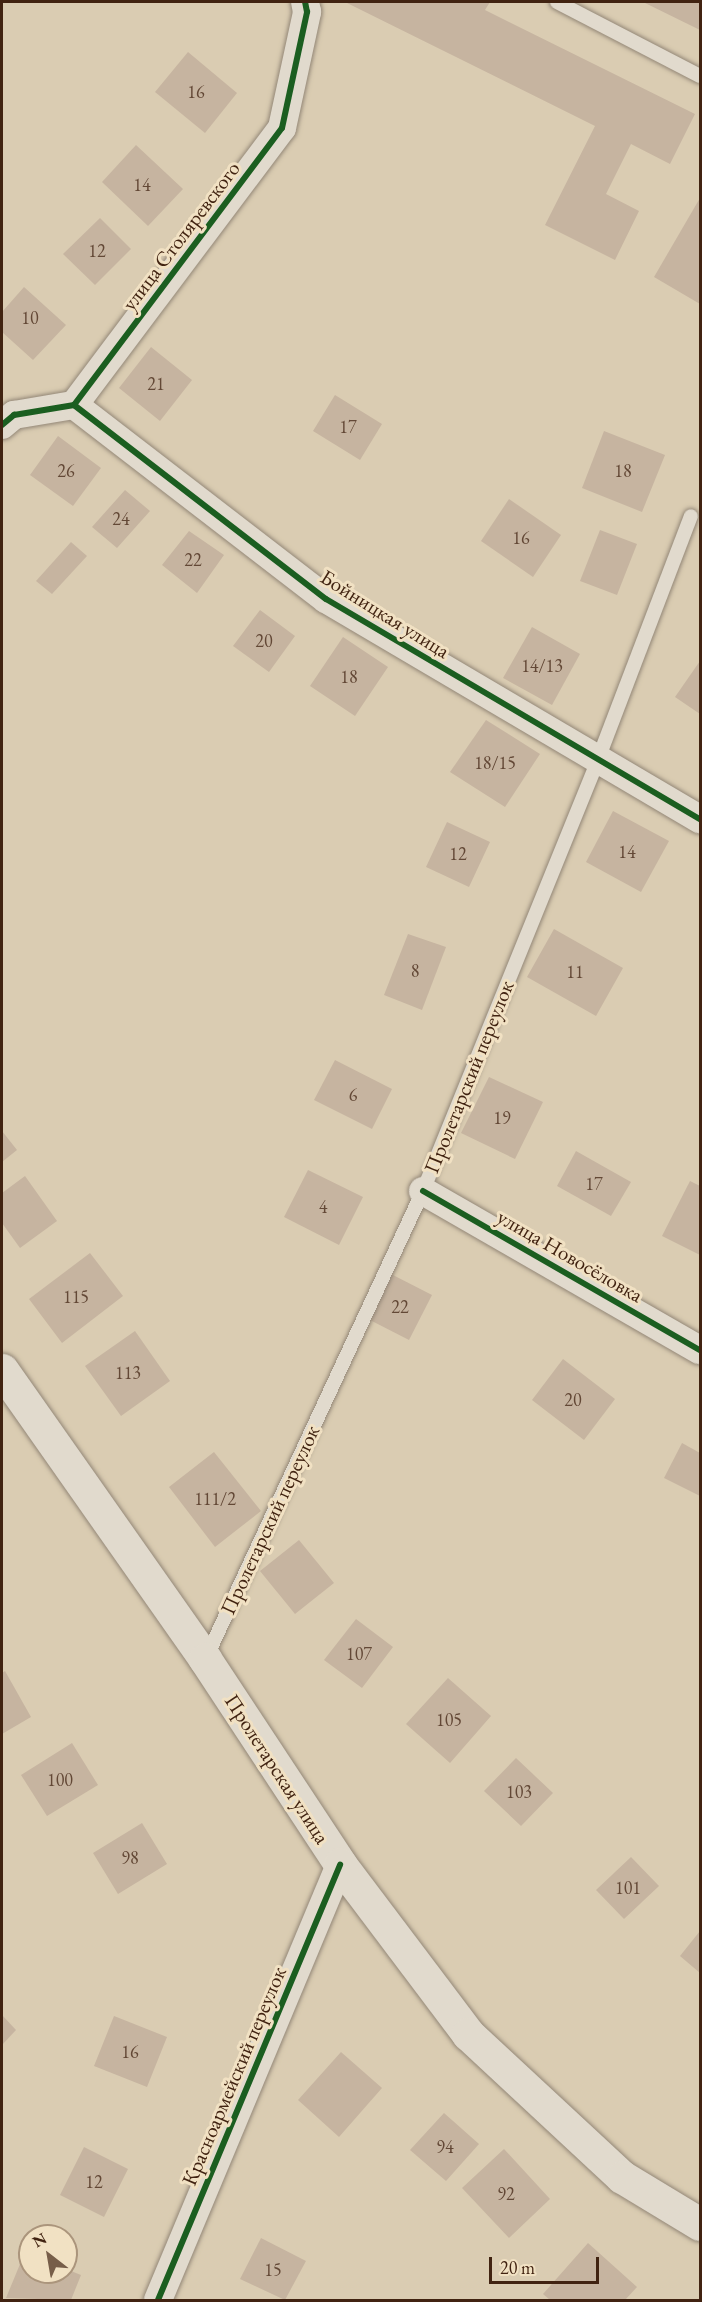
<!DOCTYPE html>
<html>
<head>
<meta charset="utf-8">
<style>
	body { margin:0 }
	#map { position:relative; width:702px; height:2302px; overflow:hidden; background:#daccb2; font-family:"EB Garamond",serif }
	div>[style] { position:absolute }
	.building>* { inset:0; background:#c6b4a0 }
	.roads { filter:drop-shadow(0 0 2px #938777) drop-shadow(0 0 2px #938777) }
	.lane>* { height:14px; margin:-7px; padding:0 7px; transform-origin:7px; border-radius:7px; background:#e1dacd }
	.street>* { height:28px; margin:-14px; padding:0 14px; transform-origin:14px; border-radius:14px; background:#e1dacd }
	.secondary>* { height:33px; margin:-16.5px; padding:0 16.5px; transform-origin:16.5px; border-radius:16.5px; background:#e1dacd }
	.cycleway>* { height:6px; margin:-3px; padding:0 3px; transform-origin:3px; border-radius:3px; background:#1b5e20 }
	span { translate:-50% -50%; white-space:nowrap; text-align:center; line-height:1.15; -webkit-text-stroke:6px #f1e1c3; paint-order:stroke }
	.number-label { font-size:18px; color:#634836 }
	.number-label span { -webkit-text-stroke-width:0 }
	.street-label { font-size:21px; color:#412311 }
	.frame { position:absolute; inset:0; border:3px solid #412311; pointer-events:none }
	.north { position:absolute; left:18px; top:2224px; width:60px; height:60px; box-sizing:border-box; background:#f1e1c3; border:2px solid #ab957c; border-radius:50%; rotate:329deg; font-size:16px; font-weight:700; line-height:24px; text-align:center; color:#412311 }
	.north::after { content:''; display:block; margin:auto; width:21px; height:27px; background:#775e49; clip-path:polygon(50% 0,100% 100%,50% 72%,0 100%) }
	.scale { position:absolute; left:489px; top:2257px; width:110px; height:27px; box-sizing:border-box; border:3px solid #412311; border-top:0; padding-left:8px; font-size:18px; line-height:21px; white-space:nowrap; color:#412311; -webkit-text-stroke:4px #f1e1c3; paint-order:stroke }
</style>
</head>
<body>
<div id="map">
	<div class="building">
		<i style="clip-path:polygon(345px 2px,490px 2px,485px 10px,695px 114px,670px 164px,631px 144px,606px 194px,639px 211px,615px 260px,545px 225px,595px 126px)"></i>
		<i style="clip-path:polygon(643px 2px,700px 2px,700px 30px)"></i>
		<i style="clip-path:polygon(188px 52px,237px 93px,205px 133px,155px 92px)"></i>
		<i style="clip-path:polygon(136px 145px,183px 189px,148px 226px,102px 182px)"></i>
		<i style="clip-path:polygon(700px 198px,700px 304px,654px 277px)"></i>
		<i style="clip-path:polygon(100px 218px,131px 249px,95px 285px,63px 254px)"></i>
		<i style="clip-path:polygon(24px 287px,66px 325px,33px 360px,2px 332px,2px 312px)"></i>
		<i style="clip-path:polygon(151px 347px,192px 380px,160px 421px,119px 388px)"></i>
		<i style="clip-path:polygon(335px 395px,382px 424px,360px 460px,313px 431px)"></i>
		<i style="clip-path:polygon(604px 431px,665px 455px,642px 512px,582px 488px)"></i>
		<i style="clip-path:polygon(58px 436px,101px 468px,73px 506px,30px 475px)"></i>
		<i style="clip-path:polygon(125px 490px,150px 511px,117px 548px,92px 527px)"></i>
		<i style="clip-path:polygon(509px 499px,561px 535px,533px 577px,481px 541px)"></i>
		<i style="clip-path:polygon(600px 530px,637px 544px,617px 595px,580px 581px)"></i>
		<i style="clip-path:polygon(189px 531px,224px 555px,197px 593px,162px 565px)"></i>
		<i style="clip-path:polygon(71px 542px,87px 556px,52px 594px,36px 581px)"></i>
		<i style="clip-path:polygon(260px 610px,295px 636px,269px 672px,233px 646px)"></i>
		<i style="clip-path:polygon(532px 627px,580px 654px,552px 705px,503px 678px)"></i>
		<i style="clip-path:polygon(343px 637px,388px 667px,355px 716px,310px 686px)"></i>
		<i style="clip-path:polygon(700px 661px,700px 714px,675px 697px)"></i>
		<i style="clip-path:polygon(486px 720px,540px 754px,505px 807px,450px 772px)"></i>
		<i style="clip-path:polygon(613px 811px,669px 841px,641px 892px,586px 862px)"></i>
		<i style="clip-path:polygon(447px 822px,490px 842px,469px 887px,426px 867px)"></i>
		<i style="clip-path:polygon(554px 929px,623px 968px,596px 1016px,527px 977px)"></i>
		<i style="clip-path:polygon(408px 934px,446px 947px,422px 1010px,384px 995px)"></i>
		<i style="clip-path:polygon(335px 1060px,392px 1089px,372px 1129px,314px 1100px)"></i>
		<i style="clip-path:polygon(489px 1077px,543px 1102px,515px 1159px,461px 1133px)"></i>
		<i style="clip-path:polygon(2px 1131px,17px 1150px,2px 1162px)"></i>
		<i style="clip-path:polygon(576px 1151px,631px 1182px,611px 1216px,557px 1186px)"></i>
		<i style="clip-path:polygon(308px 1170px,363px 1197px,339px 1245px,284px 1217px)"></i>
		<i style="clip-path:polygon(25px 1176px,57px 1221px,20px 1248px,2px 1223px,2px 1193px)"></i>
		<i style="clip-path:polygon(690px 1181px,700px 1186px,700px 1255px,662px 1236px)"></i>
		<i style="clip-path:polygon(90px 1253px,123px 1296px,62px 1343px,29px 1299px)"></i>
		<i style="clip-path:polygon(391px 1274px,432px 1295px,409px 1340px,368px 1319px)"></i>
		<i style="clip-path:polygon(135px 1331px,170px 1381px,121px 1416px,85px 1366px)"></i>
		<i style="clip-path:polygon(563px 1359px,615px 1399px,584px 1440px,532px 1400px)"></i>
		<i style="clip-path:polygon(682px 1443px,700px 1453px,700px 1496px,664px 1478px)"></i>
		<i style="clip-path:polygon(214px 1452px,261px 1511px,215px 1547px,169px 1487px)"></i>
		<i style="clip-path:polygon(299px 1540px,334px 1583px,295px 1614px,260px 1571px)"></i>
		<i style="clip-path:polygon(356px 1619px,393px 1647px,362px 1688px,324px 1660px)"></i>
		<i style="clip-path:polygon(5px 1671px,31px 1717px,2px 1734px,2px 1673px)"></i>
		<i style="clip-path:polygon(448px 1678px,491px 1716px,450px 1763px,406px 1724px)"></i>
		<i style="clip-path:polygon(72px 1743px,98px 1785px,47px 1816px,21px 1775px)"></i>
		<i style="clip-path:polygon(516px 1758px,553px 1793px,521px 1826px,484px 1791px)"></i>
		<i style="clip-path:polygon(142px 1823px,167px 1864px,118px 1894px,93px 1853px)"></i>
		<i style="clip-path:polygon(631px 1857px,659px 1886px,624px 1919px,596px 1890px)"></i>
		<i style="clip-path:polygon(700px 1931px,700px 1973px,680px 1956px)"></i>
		<i style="clip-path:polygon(2px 2015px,16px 2030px,2px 2045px)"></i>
		<i style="clip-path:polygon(114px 2016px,167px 2037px,147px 2087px,94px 2066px)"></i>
		<i style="clip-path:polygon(341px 2052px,382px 2088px,339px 2137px,298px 2100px)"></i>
		<i style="clip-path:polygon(444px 2113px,479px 2144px,446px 2181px,410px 2150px)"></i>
		<i style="clip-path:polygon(84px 2147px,128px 2169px,104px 2217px,60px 2195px)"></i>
		<i style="clip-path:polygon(504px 2149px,550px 2199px,509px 2238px,462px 2188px)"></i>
		<i style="clip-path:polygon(261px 2238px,306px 2261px,285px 2300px,240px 2279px)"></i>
		<i style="clip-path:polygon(588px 2243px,637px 2287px,625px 2300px,550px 2300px,543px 2294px)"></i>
		<i style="clip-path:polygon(25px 2252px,30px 2254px,30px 2272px,66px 2272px,66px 2269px,81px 2275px,71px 2300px,6px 2298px)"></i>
	</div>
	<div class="roads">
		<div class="lane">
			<i style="left:557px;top:2px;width:161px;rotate:27.4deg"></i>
			<i style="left:206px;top:1658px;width:515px;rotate:-65.08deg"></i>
			<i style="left:423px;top:1191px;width:463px;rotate:-67.9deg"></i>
			<i style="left:597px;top:762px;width:263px;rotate:-69.1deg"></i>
		</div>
		<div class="street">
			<i style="left:74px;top:405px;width:318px;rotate:37.6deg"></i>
			<i style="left:326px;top:599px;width:434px;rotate:30.5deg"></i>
			<i style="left:2px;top:425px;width:16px;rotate:-40deg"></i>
			<i style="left:14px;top:415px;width:61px;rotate:-9.5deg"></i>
			<i style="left:74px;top:405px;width:346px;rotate:-53.1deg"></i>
			<i style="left:282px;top:128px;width:119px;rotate:-77.8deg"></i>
			<i style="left:307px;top:12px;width:10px;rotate:-101deg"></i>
			<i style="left:423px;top:1191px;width:319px;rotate:29.9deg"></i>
			<i style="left:158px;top:2300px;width:472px;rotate:-67.3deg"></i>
		</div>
		<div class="secondary">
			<i style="left:2px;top:1370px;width:353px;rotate:54.9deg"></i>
			<i style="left:205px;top:1659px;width:245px;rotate:56.6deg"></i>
			<i style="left:340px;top:1864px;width:213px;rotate:53deg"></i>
			<i style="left:468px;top:2034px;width:210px;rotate:42.9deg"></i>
			<i style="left:622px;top:2177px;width:91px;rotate:31.1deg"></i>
		</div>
	</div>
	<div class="cycleway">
		<i style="left:74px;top:405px;width:318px;rotate:37.6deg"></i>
		<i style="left:326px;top:599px;width:434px;rotate:30.5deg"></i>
		<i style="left:2px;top:425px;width:16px;rotate:-40deg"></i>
		<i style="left:14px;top:415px;width:61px;rotate:-9.5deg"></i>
		<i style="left:74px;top:405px;width:346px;rotate:-53.1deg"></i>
		<i style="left:282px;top:128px;width:119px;rotate:-77.8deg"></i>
		<i style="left:307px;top:12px;width:10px;rotate:-101deg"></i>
		<i style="left:423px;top:1191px;width:319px;rotate:29.9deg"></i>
		<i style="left:158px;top:2300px;width:472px;rotate:-67.3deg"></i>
	</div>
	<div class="number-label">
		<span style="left:196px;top:92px">16</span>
		<span style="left:142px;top:185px">14</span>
		<span style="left:97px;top:251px">12</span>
		<span style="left:30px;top:318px">10</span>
		<span style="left:156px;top:384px">21</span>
		<span style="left:348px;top:427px">17</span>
		<span style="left:66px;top:471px">26</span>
		<span style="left:623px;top:471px">18</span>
		<span style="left:121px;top:519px">24</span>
		<span style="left:521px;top:538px">16</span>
		<span style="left:193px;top:560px">22</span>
		<span style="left:264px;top:641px">20</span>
		<span style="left:542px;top:666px">14/13</span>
		<span style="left:349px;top:677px">18</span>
		<span style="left:495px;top:763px">18/15</span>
		<span style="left:627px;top:852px">14</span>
		<span style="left:458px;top:854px">12</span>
		<span style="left:415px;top:971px">8</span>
		<span style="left:575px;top:972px">11</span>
		<span style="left:353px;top:1095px">6</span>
		<span style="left:502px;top:1118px">19</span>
		<span style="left:594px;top:1184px">17</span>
		<span style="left:323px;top:1207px">4</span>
		<span style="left:76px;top:1297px">115</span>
		<span style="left:400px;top:1307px">22</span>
		<span style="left:128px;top:1373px">113</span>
		<span style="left:573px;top:1400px">20</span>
		<span style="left:215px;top:1499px">111/2</span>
		<span style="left:359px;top:1654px">107</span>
		<span style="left:449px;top:1720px">105</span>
		<span style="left:60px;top:1780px">100</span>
		<span style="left:519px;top:1792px">103</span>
		<span style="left:130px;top:1858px">98</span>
		<span style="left:628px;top:1888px">101</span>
		<span style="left:130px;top:2052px">16</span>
		<span style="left:445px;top:2147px">94</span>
		<span style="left:94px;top:2182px">12</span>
		<span style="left:506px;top:2194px">92</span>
		<span style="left:273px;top:2270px">15</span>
	</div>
	<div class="street-label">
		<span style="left:181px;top:236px;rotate:-53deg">улица Столяревского</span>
		<span style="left:385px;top:614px;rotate:32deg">Бойницкая улица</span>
		<span style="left:469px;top:1077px;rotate:-68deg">Пролетарский переулок</span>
		<span style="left:570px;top:1256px;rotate:30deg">улица Новосёловка</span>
		<span style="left:270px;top:1520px;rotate:-65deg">Пролетарский переулок</span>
		<span style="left:277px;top:1769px;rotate:57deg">Пролетарская улица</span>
		<span style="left:234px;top:2076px;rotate:-67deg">Красноармейский переулок</span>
	</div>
	<div class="frame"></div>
	<div class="north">N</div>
	<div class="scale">20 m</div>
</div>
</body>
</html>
